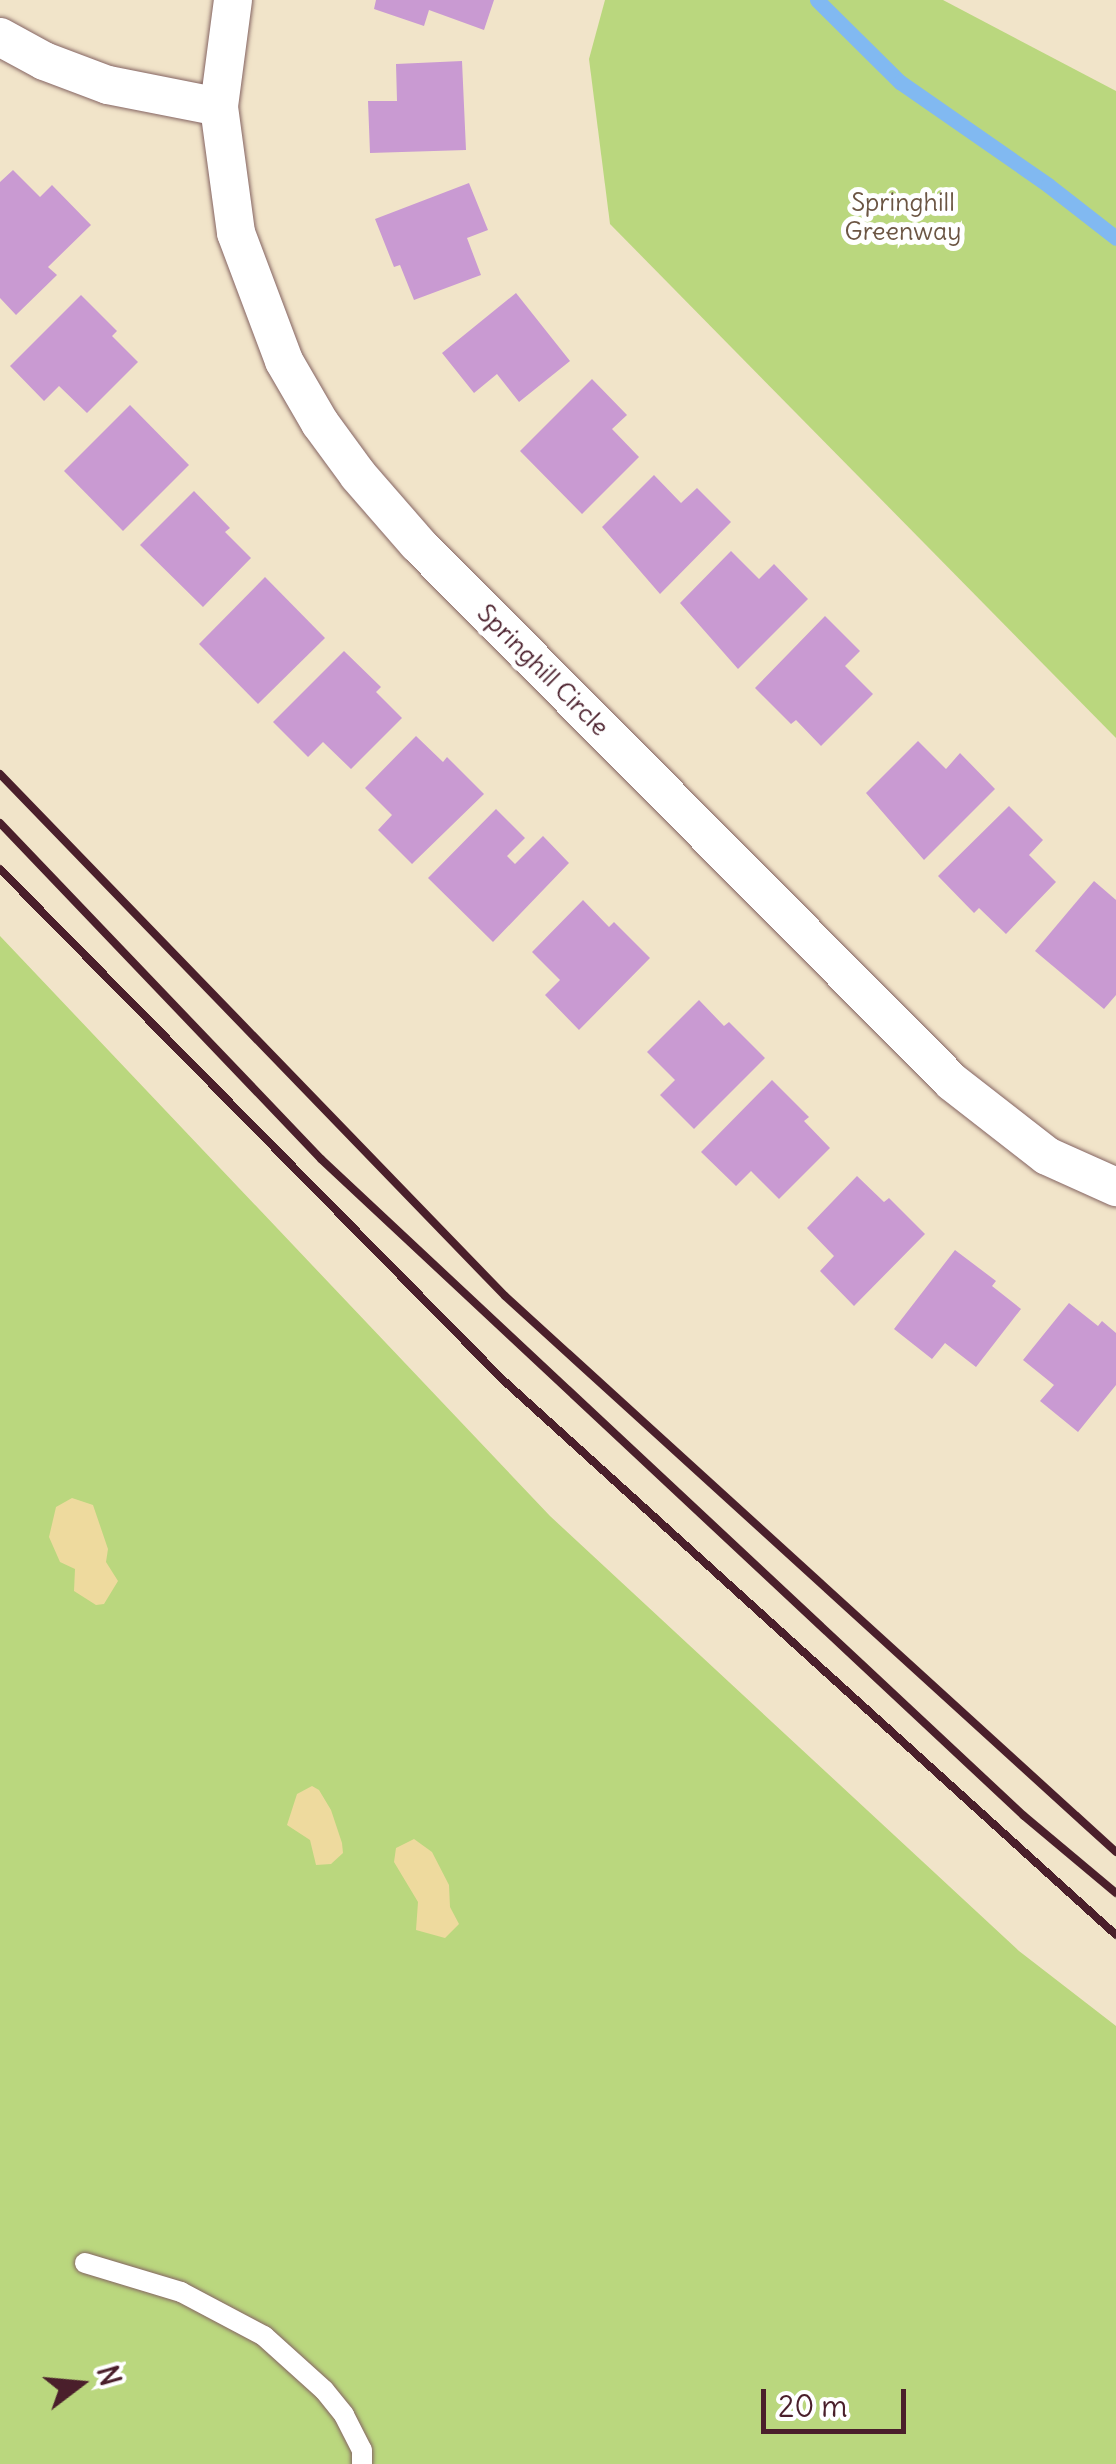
<!DOCTYPE html>
<html>
<head>
<meta charset="utf-8">
<style>
	body { margin:0 }
	#map { position:relative; width:1116px; height:2464px; overflow:hidden; background:#f1e4c9; font-family:Delius,sans-serif }
	div>[style] { position:absolute }
	.green>* { inset:0; background:#bad77e }
	.sand>* { inset:0; background:#eeda9e }
	.stream>* { height:15px; margin:-7.5px; padding:0 7.5px; transform-origin:7.5px; border-radius:7.5px; background:#81b9f1 }
	.building>* { inset:0; background:#c99ad2 }
	.roads { filter:drop-shadow(0 0 2px #846462) drop-shadow(0 0 2px #846462) }
	.lane>* { height:20px; margin:-10px; padding:0 10px; transform-origin:10px; border-radius:10px; background:#fff }
	.street>* { height:38px; margin:-19px; padding:0 19px; transform-origin:19px; border-radius:19px; background:#fff }
	.rail>* { height:8px; margin:-4px; padding:0 4px; transform-origin:4px; border-radius:4px; background:#4a1f2b }
	span { translate:-50% -50%; white-space:nowrap; text-align:center; line-height:1.15; -webkit-text-stroke:10px #fff; paint-order:stroke }
	.park-label { font-size:25px; color:#6c5644 }
	.street-label { font-size:25px; color:#4a1f2b }
	.north { position:absolute; left:30px; top:2334px; width:100px; height:100px; -webkit-text-stroke:8px #fff; paint-order:stroke; rotate:74deg; font-size:28px; font-weight:700; line-height:40px; text-align:center; color:#4a1f2b }
	.north::after { content:''; display:block; margin:auto; width:35px; height:45px; background:#4a1f2b; clip-path:polygon(50% 0,100% 100%,50% 72%,0 100%) }
	.scale { position:absolute; left:761px; top:2389px; width:145px; height:45px; box-sizing:border-box; border:5px solid #4a1f2b; border-top:0; padding-left:12px; font-size:30px; line-height:35px; white-space:nowrap; color:#4a1f2b; -webkit-text-stroke:8px #fff; paint-order:stroke }
</style>
</head>
<body>
<div id="map">
	<div class="green">
		<i style="clip-path:polygon(605px 0,943px 0,1116px 91px,1116px 738px,610px 224px,589px 59px)"></i>
		<i style="clip-path:polygon(0 936px,550px 1516px,1019px 1951px,1116px 2026px,1116px 2464px,0 2464px)"></i>
	</div>
	<div class="sand">
		<i style="clip-path:polygon(72px 1498px,93px 1505px,108px 1549px,106px 1562px,118px 1581px,104px 1604px,96px 1605px,74px 1591px,75px 1569px,60px 1562px,49px 1537px,56px 1507px)"></i>
		<i style="clip-path:polygon(312px 1786px,319px 1790px,331px 1810px,342px 1843px,343px 1853px,331px 1864px,316px 1865px,310px 1840px,287px 1825px,297px 1794px)"></i>
		<i style="clip-path:polygon(414px 1839px,432px 1852px,449px 1885px,450px 1907px,459px 1924px,445px 1938px,416px 1930px,418px 1902px,394px 1862px,396px 1848px)"></i>
	</div>
	<div class="stream">
		<i style="left:817px;top:0;width:117px;rotate:44.7deg"></i>
		<i style="left:900px;top:82px;width:180px;rotate:34.8deg"></i>
		<i style="left:1048px;top:185px;width:86px;rotate:37.9deg"></i>
	</div>
	<div class="building">
		<i style="clip-path:polygon(376px 0,494px 0,484px 30px,429px 10px,424px 26px,374px 9px)"></i>
		<i style="clip-path:polygon(462px 61px,466px 150px,370px 153px,368px 101px,397px 101px,396px 64px)"></i>
		<i style="clip-path:polygon(13px 170px,40px 197px,52px 185px,91px 225px,48px 267px,57px 275px,16px 315px,0 298px,0 182px)"></i>
		<i style="clip-path:polygon(469px 183px,488px 230px,467px 238px,481px 275px,414px 300px,400px 265px,394px 267px,375px 219px)"></i>
		<i style="clip-path:polygon(516px 293px,570px 361px,519px 402px,497px 374px,474px 393px,442px 353px)"></i>
		<i style="clip-path:polygon(81px 295px,117px 331px,112px 336px,138px 362px,87px 413px,59px 386px,44px 401px,10px 366px)"></i>
		<i style="clip-path:polygon(592px 379px,627px 415px,612px 429px,639px 457px,582px 514px,520px 451px)"></i>
		<i style="clip-path:polygon(130px 405px,189px 465px,123px 531px,64px 471px)"></i>
		<i style="clip-path:polygon(654px 475px,681px 503px,697px 488px,731px 522px,660px 594px,602px 527px)"></i>
		<i style="clip-path:polygon(194px 491px,230px 528px,225px 532px,251px 558px,203px 607px,140px 545px)"></i>
		<i style="clip-path:polygon(731px 551px,759px 579px,774px 564px,808px 599px,738px 669px,680px 603px)"></i>
		<i style="clip-path:polygon(265px 577px,325px 638px,258px 704px,199px 644px)"></i>
		<i style="clip-path:polygon(825px 616px,860px 651px,845px 666px,873px 694px,821px 746px,796px 720px,791px 724px,755px 688px)"></i>
		<i style="clip-path:polygon(344px 651px,381px 687px,376px 692px,402px 718px,351px 769px,323px 742px,308px 757px,273px 722px)"></i>
		<i style="clip-path:polygon(416px 736px,443px 762px,447px 757px,484px 794px,412px 864px,378px 830px,392px 815px,365px 788px)"></i>
		<i style="clip-path:polygon(918px 741px,946px 769px,960px 753px,995px 789px,924px 860px,866px 793px)"></i>
		<i style="clip-path:polygon(1009px 806px,1043px 840px,1029px 855px,1056px 882px,1006px 934px,979px 908px,974px 913px,938px 876px)"></i>
		<i style="clip-path:polygon(496px 809px,525px 838px,507px 856px,515px 864px,543px 836px,569px 863px,493px 942px,428px 878px)"></i>
		<i style="clip-path:polygon(1094px 881px,1116px 900px,1116px 995px,1104px 1009px,1035px 951px)"></i>
		<i style="clip-path:polygon(583px 900px,609px 927px,614px 922px,650px 958px,579px 1030px,545px 995px,560px 980px,532px 952px)"></i>
		<i style="clip-path:polygon(699px 1000px,724px 1026px,729px 1022px,765px 1058px,694px 1129px,660px 1095px,675px 1080px,647px 1052px)"></i>
		<i style="clip-path:polygon(772px 1080px,809px 1117px,804px 1121px,830px 1148px,779px 1199px,751px 1171px,736px 1186px,701px 1152px)"></i>
		<i style="clip-path:polygon(857px 1176px,884px 1202px,889px 1198px,925px 1234px,854px 1306px,820px 1271px,834px 1256px,807px 1228px)"></i>
		<i style="clip-path:polygon(955px 1250px,996px 1281px,992px 1286px,1021px 1309px,976px 1367px,945px 1343px,932px 1359px,894px 1329px)"></i>
		<i style="clip-path:polygon(1069px 1303px,1098px 1326px,1102px 1321px,1116px 1333px,1116px 1385px,1078px 1432px,1040px 1401px,1054px 1385px,1023px 1360px)"></i>
	</div>
	<div class="roads">
		<div class="lane">
			<i style="left:85px;top:2263px;width:100px;rotate:16.8deg"></i>
			<i style="left:181px;top:2292px;width:94px;rotate:27.9deg"></i>
			<i style="left:264px;top:2336px;width:81px;rotate:42deg"></i>
			<i style="left:324px;top:2390px;width:32px;rotate:51deg"></i>
			<i style="left:344px;top:2415px;width:39px;rotate:63deg"></i>
			<i style="left:362px;top:2450px;width:14px;rotate:90deg"></i>
		</div>
		<div class="street">
			<i style="left:233px;top:0;width:108px;rotate:97.5deg"></i>
			<i style="left:219px;top:107px;width:127px;rotate:82.3deg"></i>
			<i style="left:236px;top:233px;width:137px;rotate:69.4deg"></i>
			<i style="left:284px;top:361px;width:72px;rotate:59.9deg"></i>
			<i style="left:320px;top:423px;width:64px;rotate:53.8deg"></i>
			<i style="left:358px;top:475px;width:91px;rotate:49deg"></i>
			<i style="left:418px;top:544px;width:758px;rotate:45.21deg"></i>
			<i style="left:952px;top:1082px;width:120px;rotate:37.9deg"></i>
			<i style="left:1047px;top:1156px;width:76px;rotate:24.2deg"></i>
			<i style="left:0;top:37px;width:50px;rotate:28.6deg"></i>
			<i style="left:44px;top:61px;width:68px;rotate:20.6deg"></i>
			<i style="left:108px;top:85px;width:113px;rotate:11.2deg"></i>
		</div>
	</div>
	<div class="rail">
		<i style="left:0;top:774px;width:726px;rotate:45.95deg"></i>
		<i style="left:505px;top:1296px;width:826px;rotate:42.3deg"></i>
		<i style="left:0;top:823px;width:465px;rotate:46.3deg"></i>
		<i style="left:321px;top:1159px;width:962px;rotate:43.06deg"></i>
		<i style="left:1024px;top:1816px;width:120px;rotate:39.9deg"></i>
		<i style="left:0;top:869px;width:716px;rotate:45.45deg"></i>
		<i style="left:502px;top:1379px;width:828px;rotate:42.16deg"></i>
	</div>
	<div class="park-label">
		<span style="left:903px;top:217px">Springhill<br>Greenway</span>
	</div>
	<div class="street-label">
		<span style="left:543px;top:670px;rotate:45deg">Springhill Circle</span>
	</div>
	<div class="north">N</div>
	<div class="scale">20 m</div>
</div>
</body>
</html>
